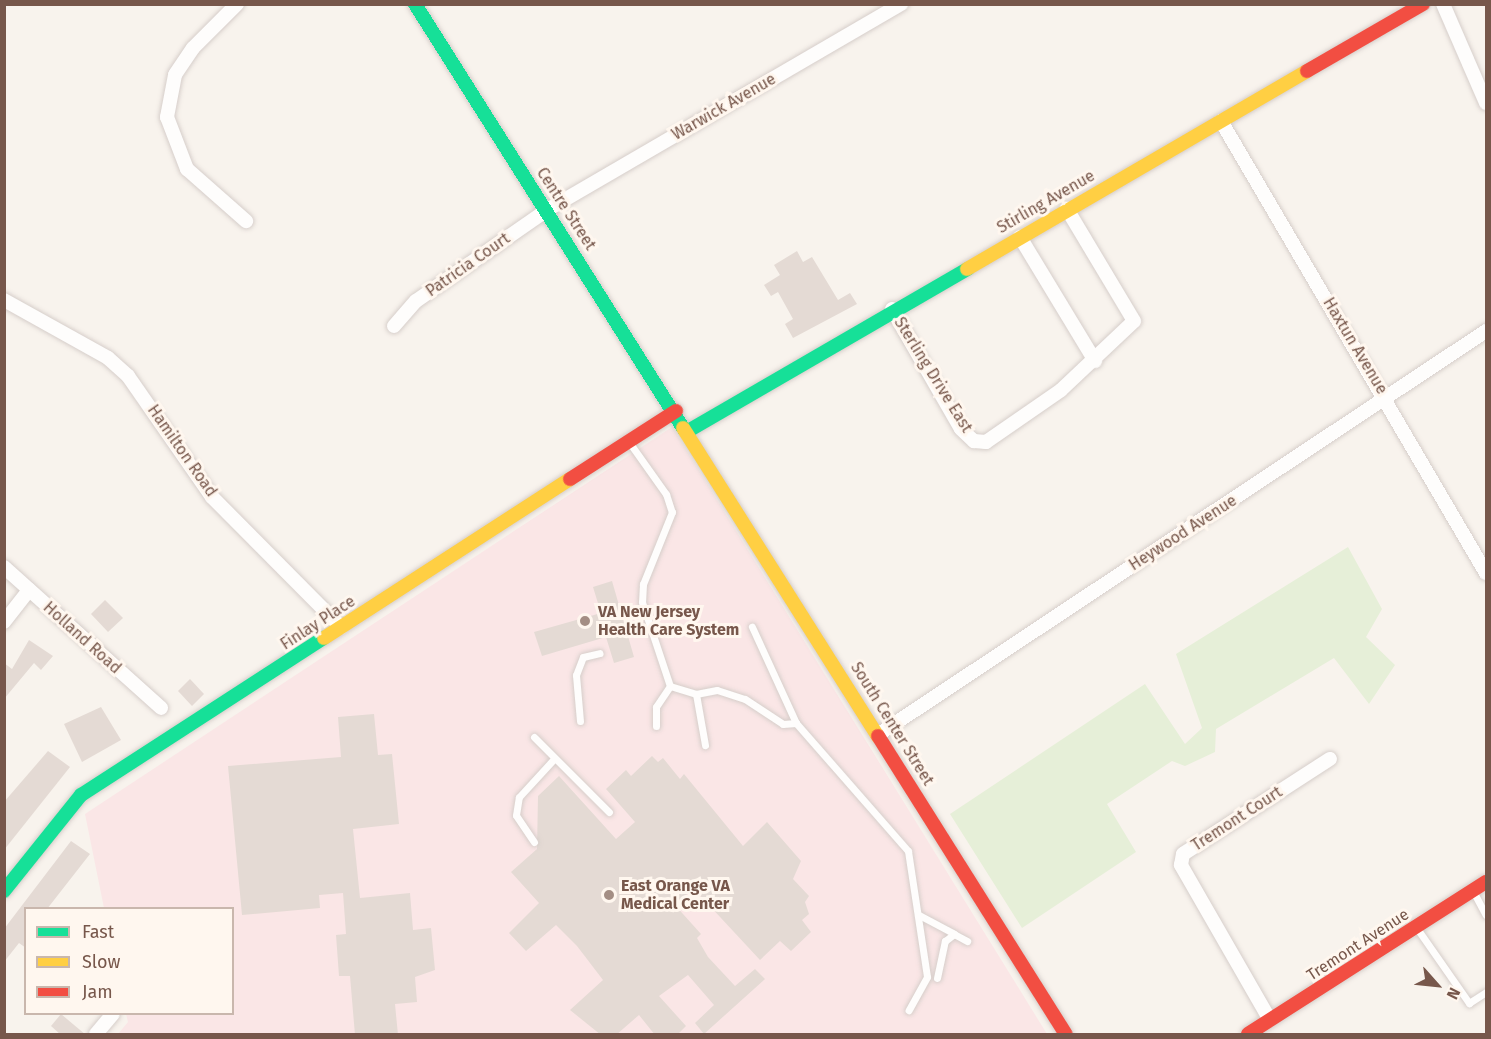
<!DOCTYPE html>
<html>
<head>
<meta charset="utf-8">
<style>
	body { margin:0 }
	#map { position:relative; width:1491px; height:1039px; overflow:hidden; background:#f8f3ed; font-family:"Fira Sans",sans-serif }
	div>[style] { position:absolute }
	.medical>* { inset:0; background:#fae6e6 }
	.green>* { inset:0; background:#e6efd8 }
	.building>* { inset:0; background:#e4dad4 }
	.roads { filter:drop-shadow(0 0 2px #d6ceca) drop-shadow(0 0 2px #d6ceca) }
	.lane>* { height:7px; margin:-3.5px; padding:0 3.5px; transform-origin:3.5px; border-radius:3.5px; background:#fefdfc }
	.street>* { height:14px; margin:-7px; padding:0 7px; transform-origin:7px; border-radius:7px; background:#fefdfc }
	.fast>* { height:14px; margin:-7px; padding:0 7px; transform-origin:7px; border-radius:7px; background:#16e098 }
	.slow>* { height:14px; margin:-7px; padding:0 7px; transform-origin:7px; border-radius:7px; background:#ffcf43 }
	.jam>* { height:14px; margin:-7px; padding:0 7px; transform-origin:7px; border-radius:7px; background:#f24e42 }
	.dots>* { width:16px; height:16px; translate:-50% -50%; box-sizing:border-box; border:3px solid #fff7ef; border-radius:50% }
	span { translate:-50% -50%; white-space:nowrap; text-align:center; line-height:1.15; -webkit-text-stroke:6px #fff7ef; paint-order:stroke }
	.street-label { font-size:16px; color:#77574b }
	.poi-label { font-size:16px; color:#77574b; font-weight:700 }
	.left { translate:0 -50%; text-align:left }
	.frame { position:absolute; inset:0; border:6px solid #77574b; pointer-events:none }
	.legend { position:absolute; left:24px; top:907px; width:210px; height:108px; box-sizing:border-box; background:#fff7ef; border:2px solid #c9b7ad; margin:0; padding:8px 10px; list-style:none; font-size:18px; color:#77574b }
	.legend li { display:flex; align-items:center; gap:12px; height:30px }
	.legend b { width:30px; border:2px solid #c9b7ad }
	.north { position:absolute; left:1407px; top:955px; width:60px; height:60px; -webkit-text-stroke:4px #fff7ef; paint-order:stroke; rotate:117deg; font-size:16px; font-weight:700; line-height:24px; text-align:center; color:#77574b }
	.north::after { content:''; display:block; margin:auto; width:21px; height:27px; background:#77574b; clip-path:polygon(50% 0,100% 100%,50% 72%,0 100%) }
</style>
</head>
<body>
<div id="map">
	<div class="medical">
		<i style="clip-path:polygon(672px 427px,1047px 1034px,118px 1034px,128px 1022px,126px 1014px,232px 1014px,232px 908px,104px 908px,85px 814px)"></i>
	</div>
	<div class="green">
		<i style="clip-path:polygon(1348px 547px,1382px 609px,1366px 637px,1395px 665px,1369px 704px,1334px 658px,1216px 729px,1215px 752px,1185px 766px,1172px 761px,1107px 804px,1136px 852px,1022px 928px,950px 814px,1145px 684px,1185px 744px,1202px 728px,1176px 654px)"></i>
	</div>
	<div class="building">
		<i style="clip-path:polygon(797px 251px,803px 262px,812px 257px,838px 300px,850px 293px,857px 304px,793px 338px,785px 324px,793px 319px,778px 292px,771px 296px,764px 285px,780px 275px,774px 265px)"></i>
		<i style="clip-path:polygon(612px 581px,634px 657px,614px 663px,606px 637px,542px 656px,534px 632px,601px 613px,593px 587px)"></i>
		<i style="clip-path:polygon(105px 600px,123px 618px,108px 632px,91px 614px)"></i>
		<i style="clip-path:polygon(29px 640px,53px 656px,41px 670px,34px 663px,4px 699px,4px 663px,12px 669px)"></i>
		<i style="clip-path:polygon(190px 679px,204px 694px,192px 706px,178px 691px)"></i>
		<i style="clip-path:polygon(101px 707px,121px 740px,82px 762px,64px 724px)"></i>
		<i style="clip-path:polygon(374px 714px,378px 755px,392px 754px,399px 824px,353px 829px,360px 898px,410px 893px,413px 930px,431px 928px,435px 970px,415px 977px,417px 1002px,395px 1004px,398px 1035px,355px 1035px,350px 976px,339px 976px,336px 935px,346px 934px,343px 893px,319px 895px,320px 908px,242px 915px,228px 766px,341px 757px,338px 717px)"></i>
		<i style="clip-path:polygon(48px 751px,70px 767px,4px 850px,4px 802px)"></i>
		<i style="clip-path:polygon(652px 756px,658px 762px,663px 758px,680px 779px,684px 774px,743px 846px,767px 822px,801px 861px,793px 879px,809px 896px,805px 902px,809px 914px,802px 920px,811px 932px,791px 951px,780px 941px,760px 960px,694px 889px,674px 904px,701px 934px,697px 938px,708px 957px,735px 986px,755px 969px,765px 979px,704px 1034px,695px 1023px,714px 1005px,688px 975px,659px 996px,686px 1026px,677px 1035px,655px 1035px,639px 1015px,616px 1035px,601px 1035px,570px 1010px,603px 980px,577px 946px,556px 925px,526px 951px,509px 933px,539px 903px,511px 872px,537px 849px,538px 796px,559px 776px,616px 839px,635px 822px,606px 789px,626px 770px,631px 776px)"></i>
		<i style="clip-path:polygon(71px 841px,90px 854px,47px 909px,26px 909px,26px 948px,19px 943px,4px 962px,4px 929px)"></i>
		<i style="clip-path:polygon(61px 1014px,86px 1035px,61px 1035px,51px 1026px)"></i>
	</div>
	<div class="roads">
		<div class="lane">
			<i style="left:629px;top:442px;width:64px;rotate:54.6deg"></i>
			<i style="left:666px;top:494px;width:19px;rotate:72deg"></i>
			<i style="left:672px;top:512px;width:78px;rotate:111.9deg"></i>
			<i style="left:643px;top:584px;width:18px;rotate:93deg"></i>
			<i style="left:642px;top:602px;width:89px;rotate:71.6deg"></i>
			<i style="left:670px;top:686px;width:25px;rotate:124deg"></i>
			<i style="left:656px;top:707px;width:19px;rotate:90deg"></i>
			<i style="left:670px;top:686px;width:27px;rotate:17deg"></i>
			<i style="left:696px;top:694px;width:21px;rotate:-11deg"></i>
			<i style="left:717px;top:690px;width:29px;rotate:18deg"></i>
			<i style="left:745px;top:699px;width:45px;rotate:33.3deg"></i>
			<i style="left:783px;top:724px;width:13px;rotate:-4deg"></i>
			<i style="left:796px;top:723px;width:106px;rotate:-114.6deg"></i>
			<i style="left:696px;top:694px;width:52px;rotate:80deg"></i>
			<i style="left:580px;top:721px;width:46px;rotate:-95deg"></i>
			<i style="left:576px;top:675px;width:19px;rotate:-69deg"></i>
			<i style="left:583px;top:657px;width:17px;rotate:-13deg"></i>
			<i style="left:796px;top:723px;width:170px;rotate:48.8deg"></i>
			<i style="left:908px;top:851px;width:127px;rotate:81.4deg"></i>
			<i style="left:927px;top:977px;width:38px;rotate:119deg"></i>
			<i style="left:534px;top:737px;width:106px;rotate:45deg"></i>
			<i style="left:534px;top:842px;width:32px;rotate:-124deg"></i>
			<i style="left:516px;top:815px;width:18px;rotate:-81deg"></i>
			<i style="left:519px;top:797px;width:52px;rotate:-47.4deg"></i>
			<i style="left:1473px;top:891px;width:27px;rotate:62deg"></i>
			<i style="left:919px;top:915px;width:40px;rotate:28deg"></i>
			<i style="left:1416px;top:927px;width:93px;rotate:55.1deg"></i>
			<i style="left:1469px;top:1003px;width:20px;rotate:-33deg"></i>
			<i style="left:937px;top:978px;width:38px;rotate:-78deg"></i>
			<i style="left:945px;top:941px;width:11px;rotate:-38deg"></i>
			<i style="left:954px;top:934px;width:15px;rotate:28deg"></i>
		</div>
		<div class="street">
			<i style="left:237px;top:4px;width:62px;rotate:135deg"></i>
			<i style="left:193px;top:48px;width:32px;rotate:124deg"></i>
			<i style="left:175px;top:75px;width:43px;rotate:100.8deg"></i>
			<i style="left:167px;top:117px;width:56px;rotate:69deg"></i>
			<i style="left:187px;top:169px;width:79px;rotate:41.4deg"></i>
			<i style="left:1443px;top:4px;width:108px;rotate:66.5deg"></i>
			<i style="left:1221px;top:121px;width:524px;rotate:59.62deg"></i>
			<i style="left:1020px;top:237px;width:145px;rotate:58.8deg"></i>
			<i style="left:4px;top:300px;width:119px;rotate:29.1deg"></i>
			<i style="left:108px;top:358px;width:27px;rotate:42deg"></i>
			<i style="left:128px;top:376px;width:147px;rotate:55.2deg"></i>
			<i style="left:212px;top:497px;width:183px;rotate:45.2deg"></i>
			<i style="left:892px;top:309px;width:138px;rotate:60.1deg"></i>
			<i style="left:961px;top:429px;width:18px;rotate:43deg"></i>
			<i style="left:974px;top:441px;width:12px;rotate:5deg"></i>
			<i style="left:986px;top:442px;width:91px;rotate:-34.7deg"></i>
			<i style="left:1061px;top:390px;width:100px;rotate:-43.4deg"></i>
			<i style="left:1134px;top:321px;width:131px;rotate:-120.9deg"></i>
			<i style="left:394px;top:326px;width:33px;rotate:-49deg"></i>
			<i style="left:416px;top:301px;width:160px;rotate:-34.8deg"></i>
			<i style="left:547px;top:210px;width:410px;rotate:-30.2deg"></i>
			<i style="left:4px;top:567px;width:211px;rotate:41.9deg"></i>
			<i style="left:4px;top:622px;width:41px;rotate:-52deg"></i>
			<i style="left:879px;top:734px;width:729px;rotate:-33.58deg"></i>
			<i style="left:1270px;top:1020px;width:179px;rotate:-119.9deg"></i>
			<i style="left:1181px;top:865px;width:11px;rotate:-80deg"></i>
			<i style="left:1183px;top:854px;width:175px;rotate:-32.9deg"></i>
			<i style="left:96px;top:1034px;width:26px;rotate:-50deg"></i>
		</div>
		<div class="fast">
			<i style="left:415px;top:4px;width:502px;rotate:57.7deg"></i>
			<i style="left:688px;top:431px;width:323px;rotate:-30.1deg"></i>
			<i style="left:4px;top:891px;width:123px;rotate:-51.3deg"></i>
			<i style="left:81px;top:795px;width:289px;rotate:-32.9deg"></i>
		</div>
		<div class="slow">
			<i style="left:967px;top:269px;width:393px;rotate:-30.2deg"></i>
			<i style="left:683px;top:428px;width:365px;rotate:57.7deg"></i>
			<i style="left:324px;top:638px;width:293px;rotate:-32.9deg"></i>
		</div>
		<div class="jam">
			<i style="left:1307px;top:71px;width:134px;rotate:-30deg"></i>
			<i style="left:570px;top:479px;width:126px;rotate:-32.7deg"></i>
			<i style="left:878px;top:736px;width:352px;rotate:57.8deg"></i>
			<i style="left:1248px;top:1034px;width:282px;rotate:-32.6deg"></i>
		</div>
	</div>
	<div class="dots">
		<i style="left:585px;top:621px;background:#a48e84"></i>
		<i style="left:609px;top:895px;background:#a48e84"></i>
	</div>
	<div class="street-label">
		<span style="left:724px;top:107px;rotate:-30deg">Warwick Avenue</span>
		<span style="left:1046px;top:202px;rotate:-30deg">Stirling Avenue</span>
		<span style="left:566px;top:209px;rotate:57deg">Centre Street</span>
		<span style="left:468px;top:265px;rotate:-35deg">Patricia Court</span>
		<span style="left:1355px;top:346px;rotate:59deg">Haxtun Avenue</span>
		<span style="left:933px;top:375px;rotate:58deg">Sterling Drive East</span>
		<span style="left:182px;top:451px;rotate:55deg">Hamilton Road</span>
		<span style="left:1183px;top:533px;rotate:-33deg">Heywood Avenue</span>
		<span style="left:318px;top:623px;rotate:-33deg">Finlay Place</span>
		<span style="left:82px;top:638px;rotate:42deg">Holland Road</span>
		<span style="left:892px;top:724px;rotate:58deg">South Center Street</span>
		<span style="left:1237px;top:819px;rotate:-33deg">Tremont Court</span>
		<span style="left:1358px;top:945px;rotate:-33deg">Tremont Avenue</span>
	</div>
	<div class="poi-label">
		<span class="left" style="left:598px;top:621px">VA New Jersey<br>Health Care System</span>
		<span class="left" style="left:621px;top:895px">East Orange VA<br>Medical Center</span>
	</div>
	<div class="frame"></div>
	<ul class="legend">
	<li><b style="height:8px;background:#16e098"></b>Fast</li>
	<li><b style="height:8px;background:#ffcf43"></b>Slow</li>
	<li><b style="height:8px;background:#f24e42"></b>Jam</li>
	</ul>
	<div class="north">N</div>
</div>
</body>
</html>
